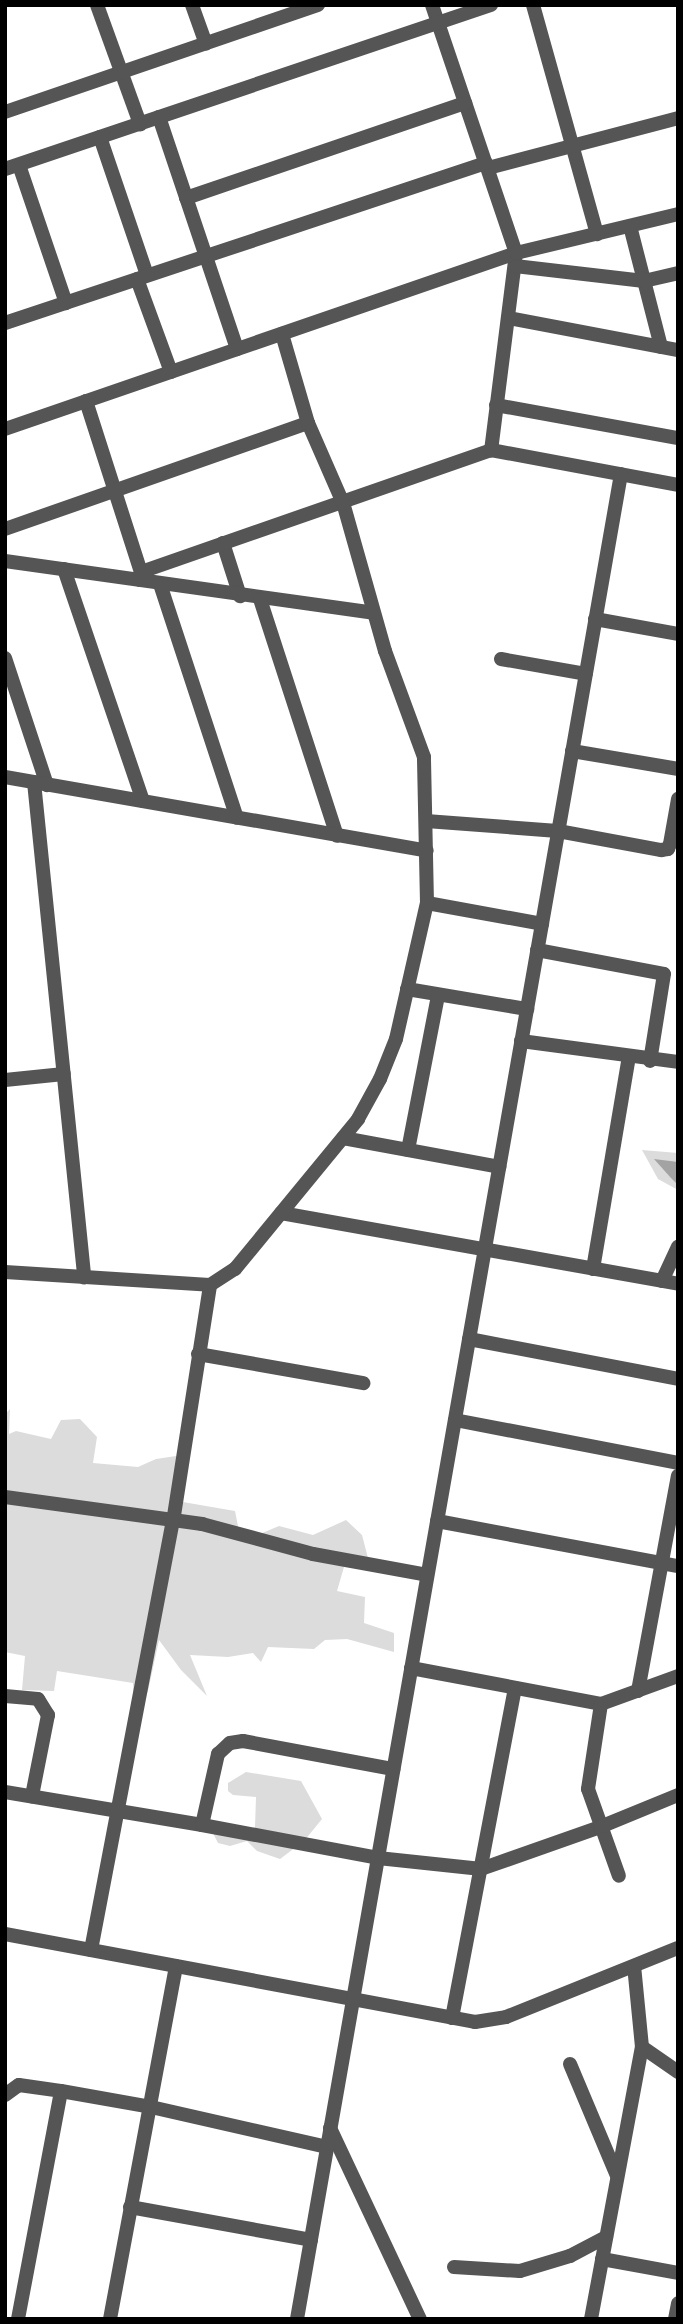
<!DOCTYPE html>
<html>
<head>
<meta charset="utf-8">
<style>
	body { margin:0 }
	#map { position:relative; width:683px; height:2324px; overflow:hidden; background:#fff; font-family:"Source Sans 3",sans-serif }
	div>[style] { position:absolute }
	.green>* { inset:0; background:#dcdcdc }
	.water>* { inset:0; background:#a3a3a3 }
	.minor>* { height:14px; margin:-7px; padding:0 7px; transform-origin:7px; border-radius:7px; background:#555 }
	span { translate:-50% -50%; white-space:nowrap; text-align:center; line-height:1.15; -webkit-text-stroke:6px #fff; paint-order:stroke }
	.frame { position:absolute; inset:0; border:7px solid #000; pointer-events:none }
</style>
</head>
<body>
<div id="map">
	<div class="green">
		<i style="clip-path:polygon(642px 1150px,678px 1153px,678px 1190px,658px 1179px)"></i>
		<i style="clip-path:polygon(10px 1409px,9px 1434px,16px 1431px,51px 1439px,61px 1420px,80px 1419px,97px 1437px,93px 1463px,138px 1467px,156px 1459px,176px 1456px,182px 1465px,177px 1501px,235px 1511px,239px 1531px,260px 1534px,279px 1526px,313px 1535px,346px 1520px,362px 1535px,368px 1558px,366px 1568px,344px 1567px,337px 1591px,365px 1597px,364px 1623px,394px 1633px,394px 1652px,347px 1639px,325px 1640px,314px 1649px,268px 1647px,261px 1662px,253px 1653px,228px 1657px,190px 1655px,207px 1696px,181px 1670px,159px 1640px,148px 1691px,135px 1723px,133px 1683px,57px 1671px,54px 1691px,22px 1690px,25px 1656px,5px 1652px,5px 1414px)"></i>
		<i style="clip-path:polygon(246px 1772px,301px 1781px,322px 1819px,304px 1841px,280px 1859px,257px 1851px,247px 1841px,230px 1846px,218px 1843px,211px 1829px,241px 1832px,255px 1827px,256px 1797px,233px 1795px,228px 1791px,228px 1783px)"></i>
	</div>
	<div class="water">
		<i style="clip-path:polygon(654px 1159px,678px 1162px,678px 1185px,671px 1178px)"></i>
	</div>
	<div class="minor">
		<i style="left:97px;top:5px;width:127px;rotate:70.1deg"></i>
		<i style="left:192px;top:5px;width:41px;rotate:70.3deg"></i>
		<i style="left:432px;top:5px;width:262px;rotate:71.3deg"></i>
		<i style="left:516px;top:253px;width:199px;rotate:97.2deg"></i>
		<i style="left:533px;top:5px;width:238px;rotate:74.4deg"></i>
		<i style="left:5px;top:112px;width:331px;rotate:-18.9deg"></i>
		<i style="left:159px;top:117px;width:245px;rotate:71.4deg"></i>
		<i style="left:100px;top:137px;width:146px;rotate:71.2deg"></i>
		<i style="left:19px;top:165px;width:146px;rotate:71.2deg"></i>
		<i style="left:488px;top:168px;width:196px;rotate:-14.7deg"></i>
		<i style="left:5px;top:169px;width:513px;rotate:-18.65deg"></i>
		<i style="left:186px;top:198px;width:295px;rotate:-18.8deg"></i>
		<i style="left:630px;top:226px;width:125px;rotate:75.6deg"></i>
		<i style="left:515px;top:266px;width:130px;rotate:6.6deg"></i>
		<i style="left:644px;top:281px;width:35px;rotate:-13deg"></i>
		<i style="left:137px;top:279px;width:99px;rotate:69.9deg"></i>
		<i style="left:508px;top:318px;width:173px;rotate:10.7deg"></i>
		<i style="left:5px;top:323px;width:507px;rotate:-18.4deg"></i>
		<i style="left:86px;top:401px;width:180px;rotate:72.2deg"></i>
		<i style="left:141px;top:572px;width:8px;rotate:104deg"></i>
		<i style="left:496px;top:405px;width:185px;rotate:10.3deg"></i>
		<i style="left:5px;top:429px;width:540px;rotate:-19deg"></i>
		<i style="left:516px;top:253px;width:167px;rotate:-13.5deg"></i>
		<i style="left:5px;top:529px;width:321px;rotate:-19.3deg"></i>
		<i style="left:223px;top:543px;width:56px;rotate:72.2deg"></i>
		<i style="left:5px;top:561px;width:372px;rotate:8deg"></i>
		<i style="left:64px;top:569px;width:245px;rotate:71.2deg"></i>
		<i style="left:141px;top:572px;width:371px;rotate:-19.2deg"></i>
		<i style="left:491px;top:450px;width:190px;rotate:10.6deg"></i>
		<i style="left:160px;top:584px;width:246px;rotate:71.8deg"></i>
		<i style="left:260px;top:599px;width:249px;rotate:72deg"></i>
		<i style="left:595px;top:619px;width:84px;rotate:10.2deg"></i>
		<i style="left:5px;top:658px;width:134px;rotate:71.7deg"></i>
		<i style="left:501px;top:659px;width:86px;rotate:10deg"></i>
		<i style="left:572px;top:751px;width:108px;rotate:9.6deg"></i>
		<i style="left:5px;top:777px;width:428px;rotate:9.9deg"></i>
		<i style="left:34px;top:782px;width:498px;rotate:84.2deg"></i>
		<i style="left:426px;top:821px;width:132px;rotate:4.3deg"></i>
		<i style="left:558px;top:831px;width:105px;rotate:10.5deg"></i>
		<i style="left:661px;top:850px;width:7px;rotate:-8deg"></i>
		<i style="left:668px;top:849px;width:5px;rotate:-68deg"></i>
		<i style="left:670px;top:844px;width:46px;rotate:-79.9deg"></i>
		<i style="left:427px;top:903px;width:117px;rotate:10.3deg"></i>
		<i style="left:537px;top:950px;width:129px;rotate:10.7deg"></i>
		<i style="left:664px;top:974px;width:88px;rotate:99.1deg"></i>
		<i style="left:407px;top:989px;width:122px;rotate:9.5deg"></i>
		<i style="left:521px;top:1041px;width:158px;rotate:7.6deg"></i>
		<i style="left:5px;top:1080px;width:59px;rotate:-5.8deg"></i>
		<i style="left:343px;top:1138px;width:159px;rotate:10.5deg"></i>
		<i style="left:408px;top:1150px;width:158px;rotate:-79deg"></i>
		<i style="left:281px;top:1213px;width:403px;rotate:10.1deg"></i>
		<i style="left:593px;top:1269px;width:215px;rotate:-80.4deg"></i>
		<i style="left:5px;top:1272px;width:205px;rotate:3.6deg"></i>
		<i style="left:210px;top:1285px;width:30px;rotate:-33deg"></i>
		<i style="left:235px;top:1269px;width:194px;rotate:-50.6deg"></i>
		<i style="left:358px;top:1119px;width:46px;rotate:-61.2deg"></i>
		<i style="left:380px;top:1079px;width:43px;rotate:-68.2deg"></i>
		<i style="left:396px;top:1039px;width:139px;rotate:-77.2deg"></i>
		<i style="left:427px;top:903px;width:146px;rotate:-91.2deg"></i>
		<i style="left:424px;top:757px;width:113px;rotate:-110.2deg"></i>
		<i style="left:385px;top:651px;width:154px;rotate:-105.8deg"></i>
		<i style="left:343px;top:503px;width:87px;rotate:-113.6deg"></i>
		<i style="left:308px;top:423px;width:93px;rotate:-106.3deg"></i>
		<i style="left:662px;top:1281px;width:38px;rotate:-65deg"></i>
		<i style="left:469px;top:1339px;width:213px;rotate:10.8deg"></i>
		<i style="left:198px;top:1354px;width:168px;rotate:10deg"></i>
		<i style="left:455px;top:1420px;width:227px;rotate:10.9deg"></i>
		<i style="left:5px;top:1497px;width:199px;rotate:7.8deg"></i>
		<i style="left:202px;top:1524px;width:115px;rotate:15.1deg"></i>
		<i style="left:313px;top:1554px;width:116px;rotate:10.4deg"></i>
		<i style="left:437px;top:1521px;width:245px;rotate:10.6deg"></i>
		<i style="left:411px;top:1668px;width:193px;rotate:10.7deg"></i>
		<i style="left:601px;top:1704px;width:82px;rotate:-20deg"></i>
		<i style="left:638px;top:1691px;width:219px;rotate:-79.5deg"></i>
		<i style="left:5px;top:1696px;width:33px;rotate:5deg"></i>
		<i style="left:38px;top:1699px;width:19px;rotate:58deg"></i>
		<i style="left:48px;top:1715px;width:83px;rotate:101.2deg"></i>
		<i style="left:601px;top:1704px;width:86px;rotate:98.7deg"></i>
		<i style="left:588px;top:1789px;width:92px;rotate:70.4deg"></i>
		<i style="left:5px;top:1792px;width:200px;rotate:9.5deg"></i>
		<i style="left:202px;top:1825px;width:73px;rotate:-77.3deg"></i>
		<i style="left:218px;top:1754px;width:16px;rotate:-43deg"></i>
		<i style="left:230px;top:1743px;width:13px;rotate:-9deg"></i>
		<i style="left:243px;top:1741px;width:153px;rotate:10.6deg"></i>
		<i style="left:202px;top:1825px;width:179px;rotate:10.6deg"></i>
		<i style="left:378px;top:1858px;width:104px;rotate:6.1deg"></i>
		<i style="left:481px;top:1869px;width:126px;rotate:-19.4deg"></i>
		<i style="left:600px;top:1827px;width:84px;rotate:-22.3deg"></i>
		<i style="left:5px;top:1934px;width:478px;rotate:10.6deg"></i>
		<i style="left:475px;top:2022px;width:31px;rotate:-9deg"></i>
		<i style="left:506px;top:2017px;width:185px;rotate:-21.9deg"></i>
		<i style="left:91px;top:1950px;width:436px;rotate:-79.2deg"></i>
		<i style="left:173px;top:1522px;width:240px;rotate:-81.1deg"></i>
		<i style="left:452px;top:2018px;width:336px;rotate:-79.2deg"></i>
		<i style="left:642px;top:2047px;width:44px;rotate:34.8deg"></i>
		<i style="left:570px;top:2064px;width:121px;rotate:67.2deg"></i>
		<i style="left:5px;top:2095px;width:17px;rotate:-36deg"></i>
		<i style="left:19px;top:2085px;width:42px;rotate:8.1deg"></i>
		<i style="left:61px;top:2091px;width:91px;rotate:10.1deg"></i>
		<i style="left:151px;top:2107px;width:180px;rotate:12.8deg"></i>
		<i style="left:330px;top:2128px;width:211px;rotate:64.8deg"></i>
		<i style="left:130px;top:2207px;width:184px;rotate:10.3deg"></i>
		<i style="left:602px;top:2259px;width:77px;rotate:10.4deg"></i>
		<i style="left:454px;top:2267px;width:66px;rotate:3.5deg"></i>
		<i style="left:520px;top:2271px;width:52px;rotate:-16.7deg"></i>
		<i style="left:570px;top:2256px;width:41px;rotate:-27.8deg"></i>
		<i style="left:18px;top:2319px;width:232px;rotate:-79.3deg"></i>
		<i style="left:110px;top:2319px;width:359px;rotate:-79.4deg"></i>
		<i style="left:297px;top:2319px;width:1873px;rotate:-80.04deg"></i>
		<i style="left:591px;top:2319px;width:277px;rotate:-79.4deg"></i>
		<i style="left:642px;top:2047px;width:81px;rotate:-95.6deg"></i>
		<i style="left:675px;top:2319px;width:16px;rotate:-79deg"></i>
	</div>
	<div class="frame"></div>
</div>
</body>
</html>
